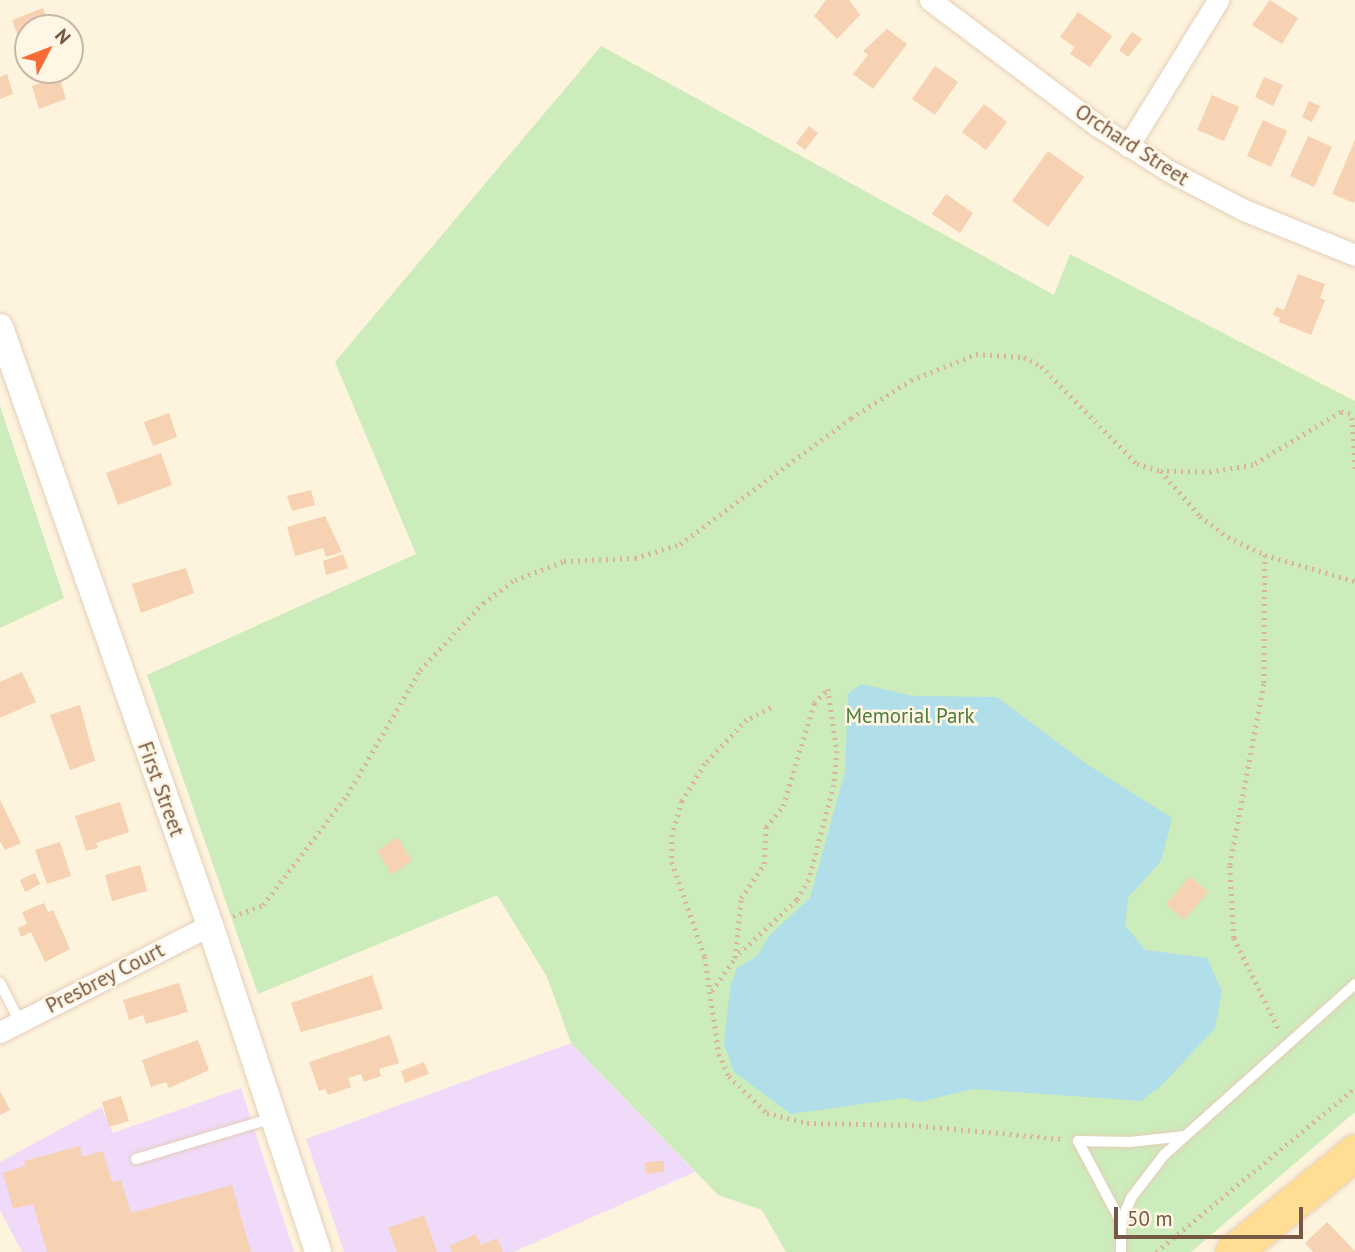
<!DOCTYPE html>
<html>
<head>
<meta charset="utf-8">
<style>
	body { margin:0 }
	#map { position:relative; width:1355px; height:1252px; overflow:hidden; background:#fef3dd; font-family:"PT Sans",sans-serif }
	div>[style] { position:absolute }
	.education>* { inset:0; background:#f0dafa }
	.green>* { inset:0; background:#ccecbb }
	.water>* { inset:0; background:#b0dee9 }
	.building>* { inset:0; background:#f6d1b2 }
	.path>* { height:4.5px; margin-top:-2.25px; transform-origin:0; background:repeating-linear-gradient(90deg,#dab496 0 2px,transparent 0 7px) }
	.roads { filter:drop-shadow(0 0 2px #e3cfb9) drop-shadow(0 0 2px #e3cfb9) }
	.service>* { height:10px; margin:-5px; padding:0 5px; transform-origin:5px; border-radius:5px; background:#fff }
	.minor>* { height:21px; margin:-10.5px; padding:0 10.5px; transform-origin:10.5px; border-radius:10.5px; background:#fff }
	.tertiary>* { height:26px; margin:-13px; padding:0 13px; transform-origin:13px; border-radius:13px; background:#fff }
	.primary>* { height:35px; margin:-17.5px; padding:0 17.5px; transform-origin:17.5px; border-radius:17.5px; background:#ffdd93 }
	span { translate:-50% -50%; white-space:nowrap; text-align:center; line-height:1.15; -webkit-text-stroke:5px #fff6e5; paint-order:stroke }
	.street-label { font-size:21px; color:#765844 }
	.park-label { font-size:21px; color:#4b7d3a }
	.north { position:absolute; left:14px; top:14px; width:70px; height:70px; box-sizing:border-box; background:#fff6e5; border:2px solid #c8b7a5; border-radius:50%; rotate:48deg; font-size:19px; font-weight:700; line-height:28px; text-align:center; color:#765844 }
	.north::after { content:''; display:block; margin:auto; width:24px; height:32px; background:#f56b36; clip-path:polygon(50% 0,100% 100%,50% 72%,0 100%) }
	.scale { position:absolute; left:1114px; top:1207px; width:189px; height:32px; box-sizing:border-box; border:4px solid #765844; border-top:0; padding-left:9px; font-size:21px; line-height:24px; white-space:nowrap; color:#765844; -webkit-text-stroke:5px #fff6e5; paint-order:stroke }
</style>
</head>
<body>
<div id="map">
	<div class="education">
		<i style="clip-path:polygon(571px 1043px,695px 1172px,513px 1252px,344px 1252px,306px 1139px)"></i>
		<i style="clip-path:polygon(241px 1088px,294px 1252px,22px 1252px,0 1210px,0 1162px,101px 1107px,113px 1133px)"></i>
	</div>
	<div class="green">
		<i style="clip-path:polygon(601px 46px,1054px 295px,1070px 254px,1355px 401px,1355px 1112px,1191px 1252px,786px 1252px,762px 1210px,718px 1195px,571px 1043px,547px 977px,497px 895px,258px 994px,147px 675px,416px 554px,335px 362px)"></i>
		<i style="clip-path:polygon(0 406px,64px 598px,0 628px)"></i>
	</div>
	<div class="water">
		<i style="clip-path:polygon(861px 684px,913px 696px,997px 697px,1085px 763px,1172px 818px,1161px 861px,1128px 898px,1125px 925px,1145px 950px,1207px 958px,1222px 991px,1215px 1028px,1163px 1084px,1141px 1101px,973px 1089px,919px 1102px,903px 1098px,791px 1114px,734px 1072px,724px 1044px,730px 988px,737px 968px,757px 956px,770px 935px,810px 898px,845px 772px,848px 694px)"></i>
	</div>
	<div class="building">
		<i style="clip-path:polygon(826px 0,849px 0,860px 15px,837px 39px,814px 16px)"></i>
		<i style="clip-path:polygon(1270px 0,1298px 18px,1282px 44px,1252px 25px)"></i>
		<i style="clip-path:polygon(43px 8px,51px 28px,28px 28px,28px 42px,21px 45px,12px 20px)"></i>
		<i style="clip-path:polygon(1078px 12px,1112px 36px,1090px 67px,1070px 54px,1075px 47px,1060px 37px)"></i>
		<i style="clip-path:polygon(887px 29px,907px 44px,873px 89px,853px 74px,868px 55px,863px 51px)"></i>
		<i style="clip-path:polygon(1132px 32px,1142px 39px,1128px 57px,1119px 50px)"></i>
		<i style="clip-path:polygon(935px 66px,958px 82px,935px 115px,912px 99px)"></i>
		<i style="clip-path:polygon(7px 74px,13px 94px,0 99px,0 77px)"></i>
		<i style="clip-path:polygon(59px 77px,66px 99px,39px 109px,32px 86px)"></i>
		<i style="clip-path:polygon(1264px 77px,1283px 85px,1273px 106px,1255px 97px)"></i>
		<i style="clip-path:polygon(1212px 95px,1239px 107px,1224px 141px,1197px 130px)"></i>
		<i style="clip-path:polygon(1309px 101px,1320px 106px,1312px 122px,1302px 117px)"></i>
		<i style="clip-path:polygon(984px 104px,1007px 122px,986px 150px,962px 132px)"></i>
		<i style="clip-path:polygon(1263px 120px,1287px 131px,1271px 167px,1247px 156px)"></i>
		<i style="clip-path:polygon(809px 126px,818px 133px,805px 150px,796px 143px)"></i>
		<i style="clip-path:polygon(1308px 136px,1332px 147px,1314px 187px,1290px 176px)"></i>
		<i style="clip-path:polygon(1355px 140px,1355px 200px,1354px 203px,1332px 194px)"></i>
		<i style="clip-path:polygon(1048px 151px,1084px 177px,1048px 227px,1012px 201px)"></i>
		<i style="clip-path:polygon(946px 194px,973px 213px,960px 233px,932px 214px)"></i>
		<i style="clip-path:polygon(1298px 274px,1325px 284px,1320px 298px,1325px 300px,1311px 335px,1279px 322px,1280px 318px,1273px 315px,1276px 307px,1284px 310px)"></i>
		<i style="clip-path:polygon(169px 413px,177px 437px,153px 446px,144px 422px)"></i>
		<i style="clip-path:polygon(161px 453px,172px 485px,118px 505px,106px 473px)"></i>
		<i style="clip-path:polygon(311px 490px,315px 505px,292px 511px,287px 496px)"></i>
		<i style="clip-path:polygon(325px 516px,342px 552px,326px 557px,323px 548px,295px 556px,287px 527px)"></i>
		<i style="clip-path:polygon(343px 554px,348px 568px,326px 575px,323px 561px)"></i>
		<i style="clip-path:polygon(186px 568px,194px 593px,141px 613px,132px 584px)"></i>
		<i style="clip-path:polygon(22px 672px,36px 702px,0 718px,0 682px)"></i>
		<i style="clip-path:polygon(80px 705px,95px 761px,70px 770px,50px 715px)"></i>
		<i style="clip-path:polygon(0 800px,21px 843px,5px 850px,0 841px)"></i>
		<i style="clip-path:polygon(120px 802px,129px 832px,96px 843px,98px 848px,86px 851px,75px 816px)"></i>
		<i style="clip-path:polygon(397px 837px,412px 860px,392px 875px,377px 851px)"></i>
		<i style="clip-path:polygon(60px 842px,71px 876px,47px 884px,35px 850px)"></i>
		<i style="clip-path:polygon(140px 865px,147px 891px,112px 901px,105px 875px)"></i>
		<i style="clip-path:polygon(35px 873px,40px 884px,25px 892px,20px 880px)"></i>
		<i style="clip-path:polygon(1190px 876px,1208px 892px,1184px 920px,1166px 904px)"></i>
		<i style="clip-path:polygon(44px 903px,48px 912px,53px 910px,70px 949px,45px 962px,31px 932px,21px 937px,18px 928px,27px 924px,22px 912px)"></i>
		<i style="clip-path:polygon(372px 975px,383px 1009px,301px 1032px,291px 1003px)"></i>
		<i style="clip-path:polygon(179px 983px,188px 1012px,146px 1024px,143px 1015px,129px 1020px,123px 1000px)"></i>
		<i style="clip-path:polygon(390px 1035px,399px 1063px,379px 1069px,381px 1076px,364px 1082px,361px 1074px,348px 1078px,351px 1087px,328px 1095px,325px 1089px,319px 1091px,309px 1062px)"></i>
		<i style="clip-path:polygon(198px 1040px,209px 1070px,169px 1088px,166px 1082px,151px 1087px,142px 1060px)"></i>
		<i style="clip-path:polygon(424px 1062px,429px 1074px,405px 1083px,401px 1071px)"></i>
		<i style="clip-path:polygon(0 1091px,10px 1110px,0 1115px)"></i>
		<i style="clip-path:polygon(121px 1096px,129px 1121px,109px 1127px,102px 1102px)"></i>
		<i style="clip-path:polygon(80px 1146px,82px 1157px,103px 1151px,112px 1182px,121px 1180px,131px 1213px,232px 1185px,251px 1252px,47px 1252px,33px 1204px,13px 1209px,3px 1173px,25px 1166px,24px 1161px)"></i>
		<i style="clip-path:polygon(664px 1161px,664px 1172px,646px 1174px,645px 1162px)"></i>
		<i style="clip-path:polygon(424px 1215px,437px 1252px,397px 1252px,388px 1228px)"></i>
		<i style="clip-path:polygon(1327px 1222px,1355px 1251px,1355px 1252px,1313px 1252px,1305px 1243px)"></i>
		<i style="clip-path:polygon(476px 1234px,481px 1245px,497px 1238px,503px 1252px,452px 1252px,449px 1246px)"></i>
	</div>
	<div class="path">
		<i style="left:1355px;top:469px;width:49px;rotate:-93.5deg"></i>
		<i style="left:1352px;top:420px;width:6px;rotate:-108deg"></i>
		<i style="left:1350px;top:414px;width:9px;rotate:-167deg"></i>
		<i style="left:1341px;top:412px;width:103px;rotate:148.9deg"></i>
		<i style="left:1253px;top:465px;width:43px;rotate:170.5deg"></i>
		<i style="left:1211px;top:472px;width:50px;rotate:-178.9deg"></i>
		<i style="left:1161px;top:471px;width:60px;rotate:49.1deg"></i>
		<i style="left:1200px;top:516px;width:35px;rotate:37deg"></i>
		<i style="left:1228px;top:537px;width:41px;rotate:25.9deg"></i>
		<i style="left:1265px;top:555px;width:94px;rotate:16.1deg"></i>
		<i style="left:1265px;top:555px;width:129px;rotate:90.4deg"></i>
		<i style="left:1264px;top:684px;width:185px;rotate:100.6deg"></i>
		<i style="left:1230px;top:866px;width:72px;rotate:86.8deg"></i>
		<i style="left:1234px;top:938px;width:102px;rotate:63.9deg"></i>
		<i style="left:771px;top:708px;width:27px;rotate:153deg"></i>
		<i style="left:747px;top:720px;width:61px;rotate:133.7deg"></i>
		<i style="left:705px;top:764px;width:44px;rotate:121.9deg"></i>
		<i style="left:682px;top:801px;width:35px;rotate:106deg"></i>
		<i style="left:672px;top:835px;width:27px;rotate:90deg"></i>
		<i style="left:672px;top:862px;width:101px;rotate:70.8deg"></i>
		<i style="left:705px;top:957px;width:98px;rotate:81.8deg"></i>
		<i style="left:719px;top:1054px;width:24px;rotate:66deg"></i>
		<i style="left:729px;top:1076px;width:53px;rotate:44.2deg"></i>
		<i style="left:767px;top:1113px;width:41px;rotate:14deg"></i>
		<i style="left:807px;top:1123px;width:105px;rotate:1.1deg"></i>
		<i style="left:912px;top:1125px;width:153px;rotate:5.3deg"></i>
		<i style="left:233px;top:916px;width:32px;rotate:-20deg"></i>
		<i style="left:263px;top:905px;width:138px;rotate:-52.6deg"></i>
		<i style="left:347px;top:795px;width:145px;rotate:-59.7deg"></i>
		<i style="left:420px;top:670px;width:92px;rotate:-46.8deg"></i>
		<i style="left:483px;top:603px;width:39px;rotate:-36deg"></i>
		<i style="left:515px;top:580px;width:53px;rotate:-21.2deg"></i>
		<i style="left:564px;top:561px;width:71px;rotate:-2.4deg"></i>
		<i style="left:635px;top:558px;width:47px;rotate:-17.3deg"></i>
		<i style="left:680px;top:544px;width:212px;rotate:-36.4deg"></i>
		<i style="left:851px;top:418px;width:71px;rotate:-32.3deg"></i>
		<i style="left:911px;top:380px;width:70px;rotate:-21.8deg"></i>
		<i style="left:976px;top:354px;width:48px;rotate:3.6deg"></i>
		<i style="left:1024px;top:357px;width:19px;rotate:28deg"></i>
		<i style="left:1041px;top:366px;width:137px;rotate:45.6deg"></i>
		<i style="left:1137px;top:464px;width:25px;rotate:16deg"></i>
		<i style="left:712px;top:991px;width:40px;rotate:-55.1deg"></i>
		<i style="left:735px;top:958px;width:60px;rotate:-84.3deg"></i>
		<i style="left:741px;top:898px;width:41px;rotate:-55.9deg"></i>
		<i style="left:764px;top:864px;width:37px;rotate:-87deg"></i>
		<i style="left:766px;top:827px;width:27px;rotate:-51deg"></i>
		<i style="left:783px;top:806px;width:108px;rotate:-73.2deg"></i>
		<i style="left:814px;top:703px;width:20px;rotate:-45deg"></i>
		<i style="left:828px;top:689px;width:63px;rotate:81.7deg"></i>
		<i style="left:837px;top:751px;width:34px;rotate:95deg"></i>
		<i style="left:834px;top:785px;width:98px;rotate:104.7deg"></i>
		<i style="left:809px;top:880px;width:23px;rotate:121deg"></i>
		<i style="left:797px;top:900px;width:85px;rotate:136.9deg"></i>
		<i style="left:1156px;top:1252px;width:258px;rotate:-39.5deg"></i>
	</div>
	<div class="roads">
		<div class="service">
			<i style="left:0;top:983px;width:44px;rotate:62.9deg"></i>
			<i style="left:1078px;top:1141px;width:52px;rotate:1.1deg"></i>
			<i style="left:1130px;top:1142px;width:55px;rotate:-6.2deg"></i>
			<i style="left:1078px;top:1141px;width:92px;rotate:62deg"></i>
			<i style="left:136px;top:1159px;width:143px;rotate:-16.7deg"></i>
			<i style="left:1121px;top:1252px;width:30px;rotate:-90deg"></i>
			<i style="left:1121px;top:1222px;width:26px;rotate:-67deg"></i>
			<i style="left:1131px;top:1198px;width:54px;rotate:-52.5deg"></i>
			<i style="left:1164px;top:1155px;width:256px;rotate:-41.8deg"></i>
		</div>
		<div class="minor">
			<i style="left:930px;top:0;width:210px;rotate:36.9deg"></i>
			<i style="left:1098px;top:126px;width:84px;rotate:32.4deg"></i>
			<i style="left:1169px;top:171px;width:85px;rotate:27.5deg"></i>
			<i style="left:1244px;top:210px;width:120px;rotate:22.1deg"></i>
			<i style="left:1128px;top:146px;width:172px;rotate:-58.3deg"></i>
			<i style="left:0;top:1032px;width:236px;rotate:-27deg"></i>
		</div>
		<div class="tertiary">
			<i style="left:0;top:327px;width:634px;rotate:70.65deg"></i>
			<i style="left:210px;top:925px;width:344px;rotate:71.7deg"></i>
		</div>
		<div class="primary">
			<i style="left:1233px;top:1252px;width:158px;rotate:-39.3deg"></i>
		</div>
	</div>
	<div class="street-label">
		<span style="left:1132px;top:145px;rotate:33deg">Orchard Street</span>
		<span style="left:161px;top:789px;rotate:70deg">First Street</span>
		<span style="left:105px;top:978px;rotate:-27deg">Presbrey Court</span>
	</div>
	<div class="park-label">
		<span style="left:910px;top:716px">Memorial Park</span>
	</div>
	<div class="north">N</div>
	<div class="scale">50 m</div>
</div>
</body>
</html>
